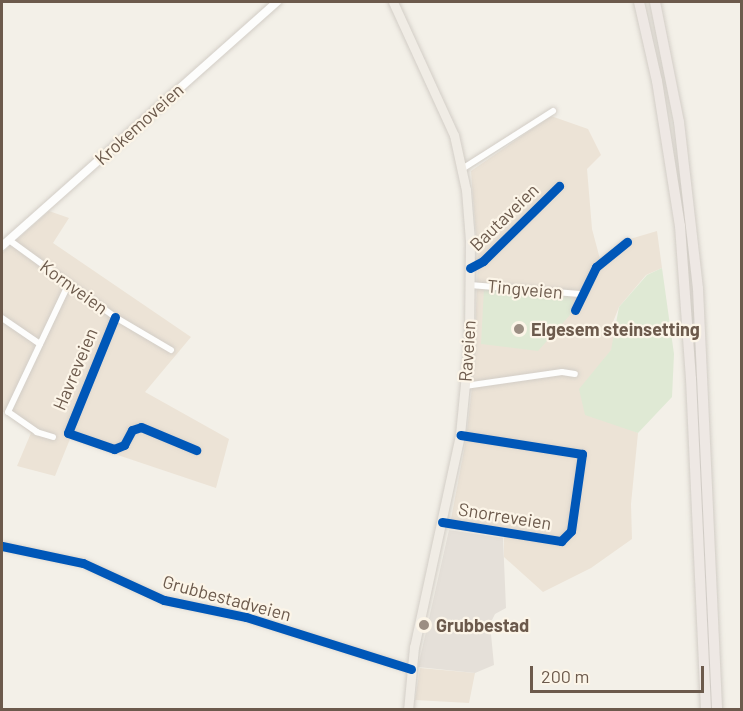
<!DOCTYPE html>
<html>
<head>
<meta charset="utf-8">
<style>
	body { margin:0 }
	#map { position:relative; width:743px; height:711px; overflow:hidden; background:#f3f0e8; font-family:Barlow,sans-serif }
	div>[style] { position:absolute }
	.residential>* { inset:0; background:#ece3d6 }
	.industrial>* { inset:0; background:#e5e0d9 }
	.green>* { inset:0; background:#dfe9d4 }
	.roads { filter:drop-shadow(0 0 2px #d2cdc6) drop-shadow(0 0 2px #d2cdc6) }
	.minor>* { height:6px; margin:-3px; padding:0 3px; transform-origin:3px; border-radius:3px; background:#fdfdfc }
	.secondary>* { height:8px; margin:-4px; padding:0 4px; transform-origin:4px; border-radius:4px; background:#fdfdfc }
	.primary>* { height:9px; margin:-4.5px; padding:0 4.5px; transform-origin:4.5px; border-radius:4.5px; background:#f0ece5 }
	.motorway>* { height:10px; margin:-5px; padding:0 5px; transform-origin:5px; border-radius:5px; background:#eee8e4 }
	.cycleway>* { height:9px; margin:-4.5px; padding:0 4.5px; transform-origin:4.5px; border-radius:4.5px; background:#0057b8 }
	.dots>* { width:16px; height:16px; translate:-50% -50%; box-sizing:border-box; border:3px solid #fcf5e8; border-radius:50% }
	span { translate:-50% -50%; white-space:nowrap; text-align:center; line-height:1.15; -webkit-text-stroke:4.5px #fcf5e8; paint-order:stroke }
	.street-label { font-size:18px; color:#6c5a4c }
	.poi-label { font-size:18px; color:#6c5a4c; font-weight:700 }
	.left { translate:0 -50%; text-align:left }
	.frame { position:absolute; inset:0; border:3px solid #6c5a4c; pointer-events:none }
	.scale { position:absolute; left:530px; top:666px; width:174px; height:27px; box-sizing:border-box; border:3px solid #6c5a4c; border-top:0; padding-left:8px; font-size:18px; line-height:21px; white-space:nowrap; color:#6c5a4c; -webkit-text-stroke:4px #fcf5e8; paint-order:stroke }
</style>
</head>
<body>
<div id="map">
	<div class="residential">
		<i style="clip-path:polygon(551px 116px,588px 129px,601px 155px,587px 169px,592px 229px,600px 259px,630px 239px,657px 231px,662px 268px,646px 275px,619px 307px,613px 322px,618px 341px,603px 361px,623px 426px,638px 433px,631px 504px,632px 539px,591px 568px,543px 592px,504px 557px,504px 535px,451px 519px,466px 440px,473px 379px,478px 261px,471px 171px)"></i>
		<i style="clip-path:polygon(49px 211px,69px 218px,53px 243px,191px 337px,145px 392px,229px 439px,216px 488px,70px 439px,55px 476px,17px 466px,31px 433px,2px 411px,2px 253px)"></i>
		<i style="clip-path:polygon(420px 668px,475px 673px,469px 703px,415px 700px)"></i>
	</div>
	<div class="industrial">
		<i style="clip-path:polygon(449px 530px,503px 538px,506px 608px,495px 614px,490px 624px,494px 665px,475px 673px,418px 667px)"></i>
	</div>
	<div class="green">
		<i style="clip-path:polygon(662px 268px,674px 354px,672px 397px,638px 433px,585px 415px,579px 389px,611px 350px,619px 307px,647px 275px)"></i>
		<i style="clip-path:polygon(484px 288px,569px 295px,574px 302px,570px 315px,538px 351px,481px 344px)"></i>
	</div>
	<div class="roads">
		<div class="minor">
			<i style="left:462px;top:169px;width:108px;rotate:-32.5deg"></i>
			<i style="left:9px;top:240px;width:131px;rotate:36deg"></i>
			<i style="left:115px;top:317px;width:65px;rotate:30.5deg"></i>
			<i style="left:470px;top:268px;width:15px;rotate:-28deg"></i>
			<i style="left:483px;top:261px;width:107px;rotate:-44.6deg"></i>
			<i style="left:470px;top:285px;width:110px;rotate:4.7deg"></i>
			<i style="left:575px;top:310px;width:48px;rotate:-64deg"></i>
			<i style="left:596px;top:267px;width:40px;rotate:-39deg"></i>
			<i style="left:115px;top:317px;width:125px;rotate:112.1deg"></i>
			<i style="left:68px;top:433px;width:49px;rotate:19.2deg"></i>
			<i style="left:114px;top:449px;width:11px;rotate:-22deg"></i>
			<i style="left:124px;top:445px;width:17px;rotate:-62deg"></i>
			<i style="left:132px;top:430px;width:9px;rotate:-18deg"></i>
			<i style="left:141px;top:427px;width:60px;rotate:22.7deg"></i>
			<i style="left:2px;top:318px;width:46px;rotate:34.4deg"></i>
			<i style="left:465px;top:386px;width:98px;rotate:-8.2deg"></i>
			<i style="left:562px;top:372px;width:13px;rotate:9deg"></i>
			<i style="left:53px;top:437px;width:17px;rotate:-163deg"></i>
			<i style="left:37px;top:432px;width:35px;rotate:-145deg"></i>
			<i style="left:8px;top:412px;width:140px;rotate:-64.7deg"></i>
			<i style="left:442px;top:522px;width:121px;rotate:9.1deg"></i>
			<i style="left:561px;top:541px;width:14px;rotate:-45deg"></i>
			<i style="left:571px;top:531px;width:78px;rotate:-81.9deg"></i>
			<i style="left:582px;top:454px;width:123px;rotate:-171.1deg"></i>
			<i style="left:2px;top:546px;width:83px;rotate:11.9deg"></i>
			<i style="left:83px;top:563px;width:89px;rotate:24.6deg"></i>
			<i style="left:164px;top:600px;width:84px;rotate:11.7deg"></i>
			<i style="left:246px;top:617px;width:173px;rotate:17.5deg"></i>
		</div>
		<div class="secondary">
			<i style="left:2px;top:246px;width:368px;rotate:-41.6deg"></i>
		</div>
		<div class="primary">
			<i style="left:393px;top:2px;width:146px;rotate:65.4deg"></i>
			<i style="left:454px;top:135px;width:56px;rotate:77.7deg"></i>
			<i style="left:466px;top:190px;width:51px;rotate:85.5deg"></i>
			<i style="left:470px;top:241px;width:102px;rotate:90.6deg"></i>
			<i style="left:469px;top:343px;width:92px;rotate:95.6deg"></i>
			<i style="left:460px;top:435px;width:217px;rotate:102.2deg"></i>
			<i style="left:414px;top:647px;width:63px;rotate:95.4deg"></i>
		</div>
		<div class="motorway">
			<i style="left:639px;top:2px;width:81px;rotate:77.2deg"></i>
			<i style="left:657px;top:81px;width:147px;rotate:81deg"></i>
			<i style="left:680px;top:226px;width:153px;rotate:85.9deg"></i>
			<i style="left:691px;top:379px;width:331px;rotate:87.4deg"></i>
			<i style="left:655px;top:2px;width:122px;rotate:78.7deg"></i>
			<i style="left:679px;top:122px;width:168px;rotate:83.5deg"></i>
			<i style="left:698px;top:289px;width:421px;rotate:87.4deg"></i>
		</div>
	</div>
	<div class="cycleway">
		<i style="left:470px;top:268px;width:15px;rotate:-28deg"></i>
		<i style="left:483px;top:261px;width:107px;rotate:-44.6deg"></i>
		<i style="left:575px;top:310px;width:48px;rotate:-64deg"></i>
		<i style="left:596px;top:267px;width:40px;rotate:-39deg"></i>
		<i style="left:115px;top:317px;width:125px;rotate:112.1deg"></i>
		<i style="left:68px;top:433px;width:49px;rotate:19.2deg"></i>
		<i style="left:114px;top:449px;width:11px;rotate:-22deg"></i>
		<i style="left:124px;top:445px;width:17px;rotate:-62deg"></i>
		<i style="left:132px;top:430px;width:9px;rotate:-18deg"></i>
		<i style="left:141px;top:427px;width:60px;rotate:22.7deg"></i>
		<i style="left:442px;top:522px;width:121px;rotate:9.1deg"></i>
		<i style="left:561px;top:541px;width:14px;rotate:-45deg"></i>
		<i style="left:571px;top:531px;width:78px;rotate:-81.9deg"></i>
		<i style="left:582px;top:454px;width:123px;rotate:-171.1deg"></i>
		<i style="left:2px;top:546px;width:83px;rotate:11.9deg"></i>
		<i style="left:83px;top:563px;width:89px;rotate:24.6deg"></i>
		<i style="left:164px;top:600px;width:84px;rotate:11.7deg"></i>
		<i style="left:246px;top:617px;width:173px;rotate:17.5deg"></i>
	</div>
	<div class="dots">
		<i style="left:519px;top:329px;background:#9b8e83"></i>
		<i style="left:424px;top:625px;background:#9b8e83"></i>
	</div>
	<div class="street-label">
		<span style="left:139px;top:124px;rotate:-42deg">Krokemoveien</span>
		<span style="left:504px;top:217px;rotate:-44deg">Bautaveien</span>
		<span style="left:74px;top:287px;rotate:36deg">Kornveien</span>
		<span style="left:525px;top:289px;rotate:5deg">Tingveien</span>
		<span style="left:467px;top:351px;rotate:-86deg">Raveien</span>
		<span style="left:75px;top:369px;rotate:-67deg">Havreveien</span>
		<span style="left:505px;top:516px;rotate:9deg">Snorreveien</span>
		<span style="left:227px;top:598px;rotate:15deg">Grubbestadveien</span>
	</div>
	<div class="poi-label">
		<span class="left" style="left:531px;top:329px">Elgesem steinsetting</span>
		<span class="left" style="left:436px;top:625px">Grubbestad</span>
	</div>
	<div class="frame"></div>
	<div class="scale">200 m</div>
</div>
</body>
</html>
